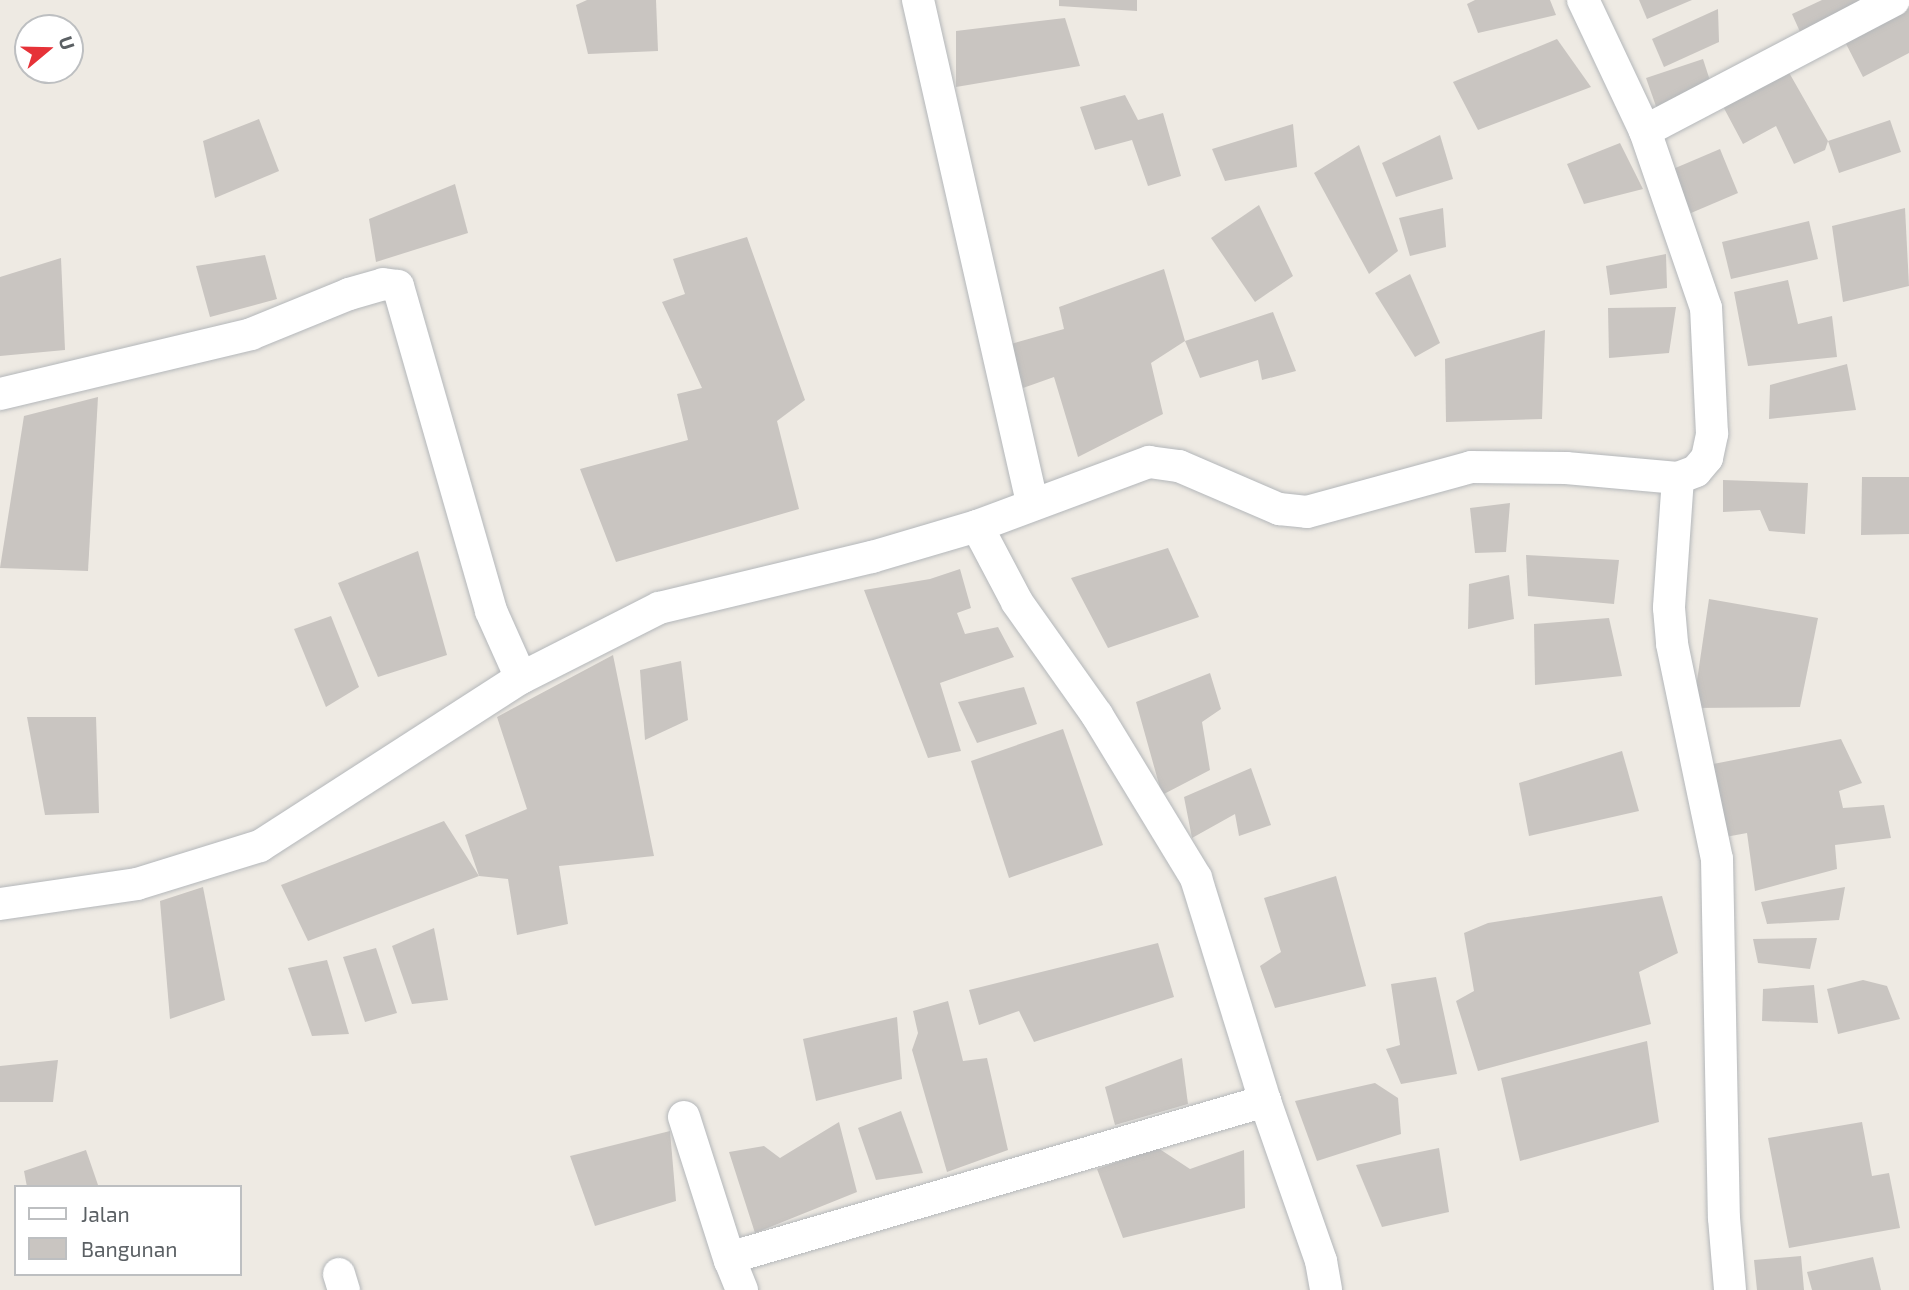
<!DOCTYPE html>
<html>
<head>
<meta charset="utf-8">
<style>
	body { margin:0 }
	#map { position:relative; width:1909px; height:1290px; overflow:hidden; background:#eeeae3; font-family:"Exo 2",sans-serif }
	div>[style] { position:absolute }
	.building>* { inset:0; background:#c9c5c1 }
	.roads { filter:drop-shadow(0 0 2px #b4b7ba) drop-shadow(0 0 2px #b4b7ba) }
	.street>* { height:32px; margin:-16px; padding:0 16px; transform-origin:16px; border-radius:16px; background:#fff }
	span { translate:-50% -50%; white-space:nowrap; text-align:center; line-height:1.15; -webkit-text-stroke:7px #fff; paint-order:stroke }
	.legend { position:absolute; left:14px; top:1185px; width:228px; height:91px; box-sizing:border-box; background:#fff; border:2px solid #bdbfc1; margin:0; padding:9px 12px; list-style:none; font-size:21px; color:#5b6064 }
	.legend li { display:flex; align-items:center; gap:14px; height:35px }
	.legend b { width:35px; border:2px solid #bdbfc1 }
	.north { position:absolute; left:14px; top:14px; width:70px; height:70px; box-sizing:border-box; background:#fff; border:2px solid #bdbfc1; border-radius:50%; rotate:71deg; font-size:19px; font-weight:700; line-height:28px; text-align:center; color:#5b6064 }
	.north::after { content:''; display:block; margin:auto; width:24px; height:32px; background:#e63238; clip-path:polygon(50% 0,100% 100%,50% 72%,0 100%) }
</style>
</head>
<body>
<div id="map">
	<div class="building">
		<i style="clip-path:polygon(587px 0,656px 0,658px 51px,588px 54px,576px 5px)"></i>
		<i style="clip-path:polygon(1059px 0,1137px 0,1137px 11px,1059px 6px)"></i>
		<i style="clip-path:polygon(1475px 0,1550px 0,1556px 15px,1478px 33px,1467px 4px)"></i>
		<i style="clip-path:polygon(1639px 0,1692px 0,1647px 19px)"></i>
		<i style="clip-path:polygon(1822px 0,1872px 0,1801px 34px,1792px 14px)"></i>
		<i style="clip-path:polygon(1909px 0,1909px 53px,1863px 77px,1841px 34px)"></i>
		<i style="clip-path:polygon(1718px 9px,1719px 42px,1664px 67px,1652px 39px)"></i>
		<i style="clip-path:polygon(1065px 18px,1080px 66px,956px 87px,956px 31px)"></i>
		<i style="clip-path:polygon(1557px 39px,1591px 87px,1478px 130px,1453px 82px)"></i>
		<i style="clip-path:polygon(1703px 59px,1714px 93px,1658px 112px,1646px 78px)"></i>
		<i style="clip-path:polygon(1783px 62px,1828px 141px,1825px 150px,1794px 164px,1776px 126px,1743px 144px,1718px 97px)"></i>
		<i style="clip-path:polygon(1125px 95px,1138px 120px,1163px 113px,1181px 176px,1148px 186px,1132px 140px,1095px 150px,1080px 107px)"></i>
		<i style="clip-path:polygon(259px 119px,279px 171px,215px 198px,203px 141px)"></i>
		<i style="clip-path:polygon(1890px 120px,1901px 152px,1839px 173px,1828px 141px)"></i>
		<i style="clip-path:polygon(1293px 124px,1297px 167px,1225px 181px,1212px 149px)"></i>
		<i style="clip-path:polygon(1440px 135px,1453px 179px,1396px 197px,1382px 163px)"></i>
		<i style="clip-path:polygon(1620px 143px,1643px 189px,1584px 204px,1567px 164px)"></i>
		<i style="clip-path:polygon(1359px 145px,1398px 251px,1369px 274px,1314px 173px)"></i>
		<i style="clip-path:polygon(1720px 149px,1738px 193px,1691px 213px,1673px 169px)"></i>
		<i style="clip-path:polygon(455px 184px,468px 233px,376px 262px,369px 219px)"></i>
		<i style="clip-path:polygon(1259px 205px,1293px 276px,1255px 302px,1211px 238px)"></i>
		<i style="clip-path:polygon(1443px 208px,1446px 247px,1410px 256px,1399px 218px)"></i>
		<i style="clip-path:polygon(1905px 208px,1909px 286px,1843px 302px,1832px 226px)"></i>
		<i style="clip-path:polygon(1809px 221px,1818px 259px,1731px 279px,1722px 242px)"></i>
		<i style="clip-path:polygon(747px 237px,805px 400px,777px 421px,799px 509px,616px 562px,580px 469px,688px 440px,677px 394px,702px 388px,662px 302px,685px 294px,673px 259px)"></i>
		<i style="clip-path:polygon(1666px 254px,1667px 288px,1610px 295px,1606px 266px)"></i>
		<i style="clip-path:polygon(265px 255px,277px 299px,210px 317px,196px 266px)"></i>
		<i style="clip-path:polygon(61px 258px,65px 350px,0 356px,0 277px)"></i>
		<i style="clip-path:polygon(1164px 269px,1185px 341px,1151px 363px,1163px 414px,1078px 457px,1054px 377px,1023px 388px,1011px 344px,1064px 329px,1059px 307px)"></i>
		<i style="clip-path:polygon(1410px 274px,1440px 343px,1415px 357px,1375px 293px)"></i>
		<i style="clip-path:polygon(1788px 280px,1798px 324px,1832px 316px,1837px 357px,1748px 366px,1734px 292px)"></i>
		<i style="clip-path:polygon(1676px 307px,1669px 353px,1609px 358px,1608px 308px)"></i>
		<i style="clip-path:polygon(1273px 312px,1296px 371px,1262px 380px,1258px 360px,1200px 378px,1185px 341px)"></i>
		<i style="clip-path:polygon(1545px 330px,1542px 419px,1446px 422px,1445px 359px)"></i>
		<i style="clip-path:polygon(1847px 364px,1856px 410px,1769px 419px,1770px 385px)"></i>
		<i style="clip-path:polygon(98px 397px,88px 571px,0 568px,24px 416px)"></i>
		<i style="clip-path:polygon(1862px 477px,1909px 477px,1909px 534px,1861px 535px)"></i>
		<i style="clip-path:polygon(1723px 480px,1808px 483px,1805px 534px,1769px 531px,1760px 510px,1723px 512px)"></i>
		<i style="clip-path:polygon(1510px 503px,1506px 552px,1475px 553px,1470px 508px)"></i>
		<i style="clip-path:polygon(1168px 548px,1199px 617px,1108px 648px,1071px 578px)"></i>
		<i style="clip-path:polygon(418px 551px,447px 655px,378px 677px,338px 583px)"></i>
		<i style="clip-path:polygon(1526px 555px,1619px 560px,1614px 604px,1528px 596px)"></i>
		<i style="clip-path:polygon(960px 569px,971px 608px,957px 613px,965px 634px,998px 627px,1014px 657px,940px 683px,961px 751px,928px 758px,864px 590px,930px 579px)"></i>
		<i style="clip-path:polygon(1509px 575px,1514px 619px,1468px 629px,1469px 584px)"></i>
		<i style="clip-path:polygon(1709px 599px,1818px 618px,1800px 707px,1693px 708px)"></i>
		<i style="clip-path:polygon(331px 616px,359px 687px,326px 707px,294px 629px)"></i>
		<i style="clip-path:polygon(1609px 618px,1622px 676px,1535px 685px,1534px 624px)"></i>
		<i style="clip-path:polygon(613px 655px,654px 856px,559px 866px,568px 924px,517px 935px,508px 879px,479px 876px,465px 835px,527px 809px,497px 717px)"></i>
		<i style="clip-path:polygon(681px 661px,688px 720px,645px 740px,640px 670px)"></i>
		<i style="clip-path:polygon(1210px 673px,1221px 709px,1202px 722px,1210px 770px,1162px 795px,1136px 702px)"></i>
		<i style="clip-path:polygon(1024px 687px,1037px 724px,977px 743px,958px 702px)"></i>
		<i style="clip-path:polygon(27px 717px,96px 717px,99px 813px,45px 815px)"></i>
		<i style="clip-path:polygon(1063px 729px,1103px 845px,1009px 878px,971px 761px)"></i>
		<i style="clip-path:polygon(1841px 739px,1862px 783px,1839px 791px,1843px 808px,1884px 805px,1891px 838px,1835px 845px,1837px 869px,1755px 891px,1747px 833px,1720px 838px,1703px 766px)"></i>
		<i style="clip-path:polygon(1622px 751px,1639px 811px,1529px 836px,1519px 783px)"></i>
		<i style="clip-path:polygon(1251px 768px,1271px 825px,1239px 836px,1235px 814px,1192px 838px,1184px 797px)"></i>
		<i style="clip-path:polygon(444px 821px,479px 876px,308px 941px,281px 885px)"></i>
		<i style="clip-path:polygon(1336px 876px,1366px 986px,1275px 1008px,1260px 966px,1281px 952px,1264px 898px)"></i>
		<i style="clip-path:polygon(203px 887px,225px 1000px,170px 1019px,160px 901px)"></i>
		<i style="clip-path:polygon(1845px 887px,1839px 920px,1767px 924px,1761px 902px)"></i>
		<i style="clip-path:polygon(1662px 896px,1678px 953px,1639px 972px,1651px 1024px,1478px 1071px,1456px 1001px,1474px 991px,1464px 933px,1488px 923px)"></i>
		<i style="clip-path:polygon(434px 928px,448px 1000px,412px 1004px,392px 946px)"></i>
		<i style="clip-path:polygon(1817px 938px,1810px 969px,1758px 963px,1753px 939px)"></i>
		<i style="clip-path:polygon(1158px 943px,1174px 997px,1034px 1042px,1019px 1011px,979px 1025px,969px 990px)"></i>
		<i style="clip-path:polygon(376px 948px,397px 1013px,365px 1022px,343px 957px)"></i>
		<i style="clip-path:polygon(327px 960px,349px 1034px,312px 1036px,288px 968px)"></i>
		<i style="clip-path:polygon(1436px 977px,1457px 1074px,1401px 1084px,1386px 1049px,1400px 1045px,1391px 984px)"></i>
		<i style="clip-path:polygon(1863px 980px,1887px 986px,1900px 1019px,1838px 1034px,1827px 989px)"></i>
		<i style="clip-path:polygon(1814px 985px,1818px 1023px,1762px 1021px,1763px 989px)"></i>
		<i style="clip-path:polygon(948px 1001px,963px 1061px,987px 1058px,1008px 1150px,947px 1172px,912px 1050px,918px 1033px,913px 1011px)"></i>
		<i style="clip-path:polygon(897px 1017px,902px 1079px,816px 1101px,803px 1039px)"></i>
		<i style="clip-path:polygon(1647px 1041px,1659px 1122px,1520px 1161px,1501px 1078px)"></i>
		<i style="clip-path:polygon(1182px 1058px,1188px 1104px,1115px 1125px,1105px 1087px)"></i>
		<i style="clip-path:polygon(58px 1060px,53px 1102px,0 1102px,0 1066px)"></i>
		<i style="clip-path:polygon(1375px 1083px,1398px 1098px,1401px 1134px,1317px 1161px,1295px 1101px)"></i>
		<i style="clip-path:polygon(901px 1111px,923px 1173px,876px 1180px,858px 1128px)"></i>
		<i style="clip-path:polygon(839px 1122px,857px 1192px,755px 1233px,729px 1152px,764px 1146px,780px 1158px)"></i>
		<i style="clip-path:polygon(1862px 1122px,1872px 1176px,1889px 1173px,1900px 1228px,1789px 1248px,1768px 1138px)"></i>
		<i style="clip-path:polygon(670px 1131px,676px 1201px,595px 1226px,570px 1156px)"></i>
		<i style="clip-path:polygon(1158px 1148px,1190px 1169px,1244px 1150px,1245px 1208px,1123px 1238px,1097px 1169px)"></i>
		<i style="clip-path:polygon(1439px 1148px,1449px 1212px,1382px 1227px,1356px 1165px)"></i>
		<i style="clip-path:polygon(86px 1150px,98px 1185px,27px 1187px,24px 1171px)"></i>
		<i style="clip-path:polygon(1801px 1256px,1804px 1290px,1757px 1290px,1754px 1260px)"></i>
		<i style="clip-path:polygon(1873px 1257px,1881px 1290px,1812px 1290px,1807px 1272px)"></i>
	</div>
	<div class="roads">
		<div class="street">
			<i style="left:918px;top:0;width:515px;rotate:77.21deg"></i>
			<i style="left:1645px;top:131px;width:281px;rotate:-27.7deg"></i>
			<i style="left:0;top:394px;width:258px;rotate:-13.4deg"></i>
			<i style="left:251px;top:334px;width:106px;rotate:-22.2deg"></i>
			<i style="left:349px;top:294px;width:35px;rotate:-16deg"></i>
			<i style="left:383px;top:284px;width:15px;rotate:8deg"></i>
			<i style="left:398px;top:286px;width:338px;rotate:74deg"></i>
			<i style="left:491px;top:611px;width:73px;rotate:65.9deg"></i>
			<i style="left:1678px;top:478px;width:130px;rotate:94deg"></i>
			<i style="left:1669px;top:608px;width:36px;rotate:85deg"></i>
			<i style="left:1672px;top:644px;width:220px;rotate:78.2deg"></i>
			<i style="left:1717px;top:859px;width:359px;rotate:88.9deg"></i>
			<i style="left:1724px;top:1218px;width:72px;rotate:85.2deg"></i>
			<i style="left:977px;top:526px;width:86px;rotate:62.2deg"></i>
			<i style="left:1017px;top:602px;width:138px;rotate:54.7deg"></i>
			<i style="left:1097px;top:715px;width:191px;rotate:58.7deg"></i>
			<i style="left:1196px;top:878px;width:233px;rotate:72.8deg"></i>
			<i style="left:1265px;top:1101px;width:170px;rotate:70.7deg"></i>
			<i style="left:1321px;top:1261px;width:29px;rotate:80deg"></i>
			<i style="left:0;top:904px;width:138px;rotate:-8.3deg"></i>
			<i style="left:137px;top:884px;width:129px;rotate:-17.2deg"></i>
			<i style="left:260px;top:846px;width:310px;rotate:-32.8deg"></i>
			<i style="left:521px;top:678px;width:155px;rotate:-26.9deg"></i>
			<i style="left:659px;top:608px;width:219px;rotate:-13.5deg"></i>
			<i style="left:872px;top:557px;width:109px;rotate:-16.4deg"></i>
			<i style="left:977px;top:526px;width:184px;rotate:-20.4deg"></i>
			<i style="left:1149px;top:462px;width:30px;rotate:8deg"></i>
			<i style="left:1179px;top:466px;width:109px;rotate:23.3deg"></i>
			<i style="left:1279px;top:509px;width:28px;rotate:6deg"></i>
			<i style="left:1307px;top:512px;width:170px;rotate:-15.3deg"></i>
			<i style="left:1471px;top:467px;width:95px;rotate:0.6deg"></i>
			<i style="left:1566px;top:468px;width:112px;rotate:5.1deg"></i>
			<i style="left:1678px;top:478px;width:19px;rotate:-21deg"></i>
			<i style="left:1696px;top:471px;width:17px;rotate:-50deg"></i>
			<i style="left:1707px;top:458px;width:25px;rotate:-78deg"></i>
			<i style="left:1712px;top:434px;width:126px;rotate:-92.7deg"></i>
			<i style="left:1706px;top:308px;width:187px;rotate:-109deg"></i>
			<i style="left:1645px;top:131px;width:145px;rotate:-115.3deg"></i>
			<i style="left:684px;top:1117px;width:151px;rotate:72.3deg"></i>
			<i style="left:339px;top:1274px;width:17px;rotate:73deg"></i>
			<i style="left:742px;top:1290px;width:31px;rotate:-112deg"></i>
			<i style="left:730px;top:1261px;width:18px;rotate:-27deg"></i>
			<i style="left:746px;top:1253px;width:541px;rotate:-16.32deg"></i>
		</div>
	</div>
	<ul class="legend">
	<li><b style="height:9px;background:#fff"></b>Jalan</li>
	<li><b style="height:19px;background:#c9c5c1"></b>Bangunan</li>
	</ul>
	<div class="north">U</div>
</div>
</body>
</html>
